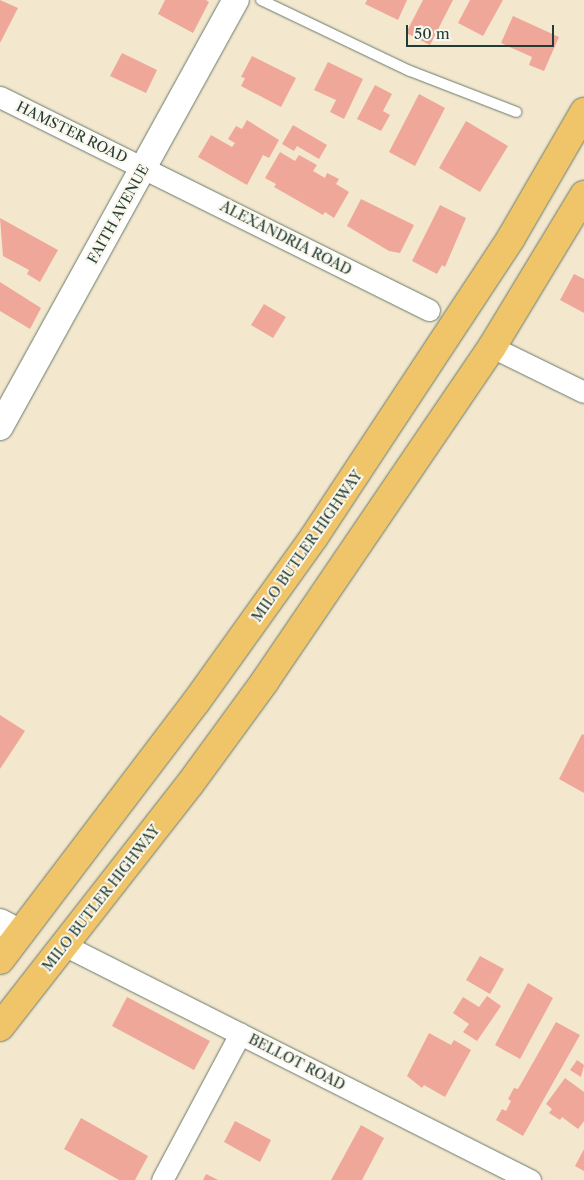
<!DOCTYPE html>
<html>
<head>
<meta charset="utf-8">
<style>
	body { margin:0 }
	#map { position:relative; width:584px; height:1180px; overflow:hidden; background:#f3e8ce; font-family:"Libre Caslon Text",serif }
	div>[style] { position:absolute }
	.building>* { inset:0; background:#efa799 }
	.roads { filter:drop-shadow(0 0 1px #69796a) drop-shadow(0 0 1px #69796a) }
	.service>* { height:10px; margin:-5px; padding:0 5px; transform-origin:5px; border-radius:5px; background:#fff }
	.minor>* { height:21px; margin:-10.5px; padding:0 10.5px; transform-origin:10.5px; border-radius:10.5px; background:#fff }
	.tertiary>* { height:26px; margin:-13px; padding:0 13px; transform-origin:13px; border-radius:13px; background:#fff }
	.primary>* { height:28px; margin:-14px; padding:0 14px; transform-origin:14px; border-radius:14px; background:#f0c469 }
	span { translate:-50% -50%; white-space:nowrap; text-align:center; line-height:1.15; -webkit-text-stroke:4px #fbf7ec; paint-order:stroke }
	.street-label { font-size:14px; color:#1f3d34 }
	.scale { position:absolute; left:406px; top:25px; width:148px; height:22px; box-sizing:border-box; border:2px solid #1f3d34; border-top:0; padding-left:6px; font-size:15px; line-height:18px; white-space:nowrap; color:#1f3d34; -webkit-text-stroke:4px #fbf7ec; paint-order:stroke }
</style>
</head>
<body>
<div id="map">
	<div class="building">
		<i style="clip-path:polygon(0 0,18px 8px,0 43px)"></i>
		<i style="clip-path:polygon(165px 0,206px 0,209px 2px,193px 33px,158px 14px)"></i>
		<i style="clip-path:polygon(367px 0,407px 0,398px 20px,365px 4px)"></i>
		<i style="clip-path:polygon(423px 0,453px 0,430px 45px,406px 33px)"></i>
		<i style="clip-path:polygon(470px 0,503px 0,483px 36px,458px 23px)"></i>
		<i style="clip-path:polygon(513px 16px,559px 37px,544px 71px,529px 65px,532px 57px,501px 43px)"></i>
		<i style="clip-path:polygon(122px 53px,157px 70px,146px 93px,110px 76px)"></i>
		<i style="clip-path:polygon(252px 56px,296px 78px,281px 107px,241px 86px,245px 78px,241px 77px)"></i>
		<i style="clip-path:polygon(328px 62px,363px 79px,344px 119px,330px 112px,336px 100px,314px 90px)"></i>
		<i style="clip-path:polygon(375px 85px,392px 94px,383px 111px,390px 115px,381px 131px,357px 119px)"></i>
		<i style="clip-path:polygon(419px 94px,445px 108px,415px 166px,389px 152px)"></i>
		<i style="clip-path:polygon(247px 120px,279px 140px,269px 158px,263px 155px,247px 185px,198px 157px,211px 135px,232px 147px,235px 143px,228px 139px,236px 126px,242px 129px)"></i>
		<i style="clip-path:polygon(466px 121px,508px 146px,480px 192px,439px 168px)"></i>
		<i style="clip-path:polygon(293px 125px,327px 145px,319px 159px,297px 146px,294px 151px,282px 144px)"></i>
		<i style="clip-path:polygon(280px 152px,295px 161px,299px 155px,317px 165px,313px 171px,325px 178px,327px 173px,339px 179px,336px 184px,349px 192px,334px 218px,325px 212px,323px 215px,274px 187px,276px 184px,265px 178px)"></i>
		<i style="clip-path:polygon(361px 199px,414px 225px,400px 253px,389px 251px,347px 226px)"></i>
		<i style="clip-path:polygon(440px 205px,466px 218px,445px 267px,442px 265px,437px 274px,412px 261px)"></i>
		<i style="clip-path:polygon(0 218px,58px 250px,40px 282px,27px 274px,29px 270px,3px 256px)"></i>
		<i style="clip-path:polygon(574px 274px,584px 279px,584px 313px,560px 300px)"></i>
		<i style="clip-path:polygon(0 282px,41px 308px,30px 329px,0 311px)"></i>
		<i style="clip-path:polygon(264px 304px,286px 317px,273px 338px,251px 325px)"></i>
		<i style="clip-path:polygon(0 715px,25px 731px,0 769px)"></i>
		<i style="clip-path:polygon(582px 734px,584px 735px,584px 793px,559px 779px)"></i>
		<i style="clip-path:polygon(480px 956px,504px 969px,490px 994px,466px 980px)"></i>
		<i style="clip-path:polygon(528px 983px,553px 998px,520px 1059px,495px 1045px)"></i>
		<i style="clip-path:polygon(487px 996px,501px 1006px,477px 1041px,463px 1032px,469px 1024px,453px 1013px,463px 997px,479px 1007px)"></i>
		<i style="clip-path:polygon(127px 997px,210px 1041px,194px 1070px,112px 1026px)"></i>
		<i style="clip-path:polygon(556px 1022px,580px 1035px,523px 1136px,496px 1120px,502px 1109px,506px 1111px,511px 1101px,508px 1099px,514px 1088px,518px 1089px)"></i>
		<i style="clip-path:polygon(429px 1033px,451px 1045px,454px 1040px,471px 1050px,445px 1097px,424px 1085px,422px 1088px,407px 1076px)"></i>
		<i style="clip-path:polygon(577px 1060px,584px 1065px,581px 1077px,570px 1070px)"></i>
		<i style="clip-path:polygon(565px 1078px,584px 1092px,584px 1121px,578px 1129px,562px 1117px,560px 1120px,549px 1113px,552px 1109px,546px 1104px)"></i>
		<i style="clip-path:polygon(81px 1118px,148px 1156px,135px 1180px,119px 1180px,64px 1149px)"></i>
		<i style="clip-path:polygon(235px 1121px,271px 1140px,260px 1162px,224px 1142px)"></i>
		<i style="clip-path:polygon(361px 1125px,384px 1138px,362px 1180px,331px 1180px)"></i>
		<i style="clip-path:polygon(584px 1149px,584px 1171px,575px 1166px)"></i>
		<i style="clip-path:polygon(206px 1174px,218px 1180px,203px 1180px)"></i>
	</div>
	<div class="roads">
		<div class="service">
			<i style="left:261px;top:0;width:165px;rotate:25.5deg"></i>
			<i style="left:410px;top:71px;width:114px;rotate:21.1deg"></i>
		</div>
		<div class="minor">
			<i style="left:0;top:97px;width:479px;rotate:26.4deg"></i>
			<i style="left:492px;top:347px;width:102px;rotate:26.1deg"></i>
			<i style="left:64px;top:945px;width:522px;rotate:26.76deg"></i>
			<i style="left:162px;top:1180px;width:166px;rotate:-61.9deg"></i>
		</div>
		<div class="tertiary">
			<i style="left:0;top:427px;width:488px;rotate:-61.1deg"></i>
			<i style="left:0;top:922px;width:24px;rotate:28deg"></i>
		</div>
		<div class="primary">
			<i style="left:0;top:960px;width:324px;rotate:-52.8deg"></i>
			<i style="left:196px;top:702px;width:203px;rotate:-54.4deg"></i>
			<i style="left:314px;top:537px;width:358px;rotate:-56.6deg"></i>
			<i style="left:511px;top:238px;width:146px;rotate:-59.9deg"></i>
			<i style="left:0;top:1027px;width:308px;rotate:-52deg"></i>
			<i style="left:190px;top:784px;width:127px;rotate:-53.9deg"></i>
			<i style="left:265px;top:681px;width:404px;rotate:-55.8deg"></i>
			<i style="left:492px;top:347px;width:178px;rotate:-58.8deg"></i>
		</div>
	</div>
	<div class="street-label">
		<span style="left:72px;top:132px;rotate:26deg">HAMSTER ROAD</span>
		<span style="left:118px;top:214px;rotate:-61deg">FAITH AVENUE</span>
		<span style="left:286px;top:238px;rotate:27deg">ALEXANDRIA ROAD</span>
		<span style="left:307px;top:546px;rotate:-55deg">MILO BUTLER HIGHWAY</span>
		<span style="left:101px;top:898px;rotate:-52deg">MILO BUTLER HIGHWAY</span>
		<span style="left:297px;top:1062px;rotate:27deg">BELLOT ROAD</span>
	</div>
	<div class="scale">50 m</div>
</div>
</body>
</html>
